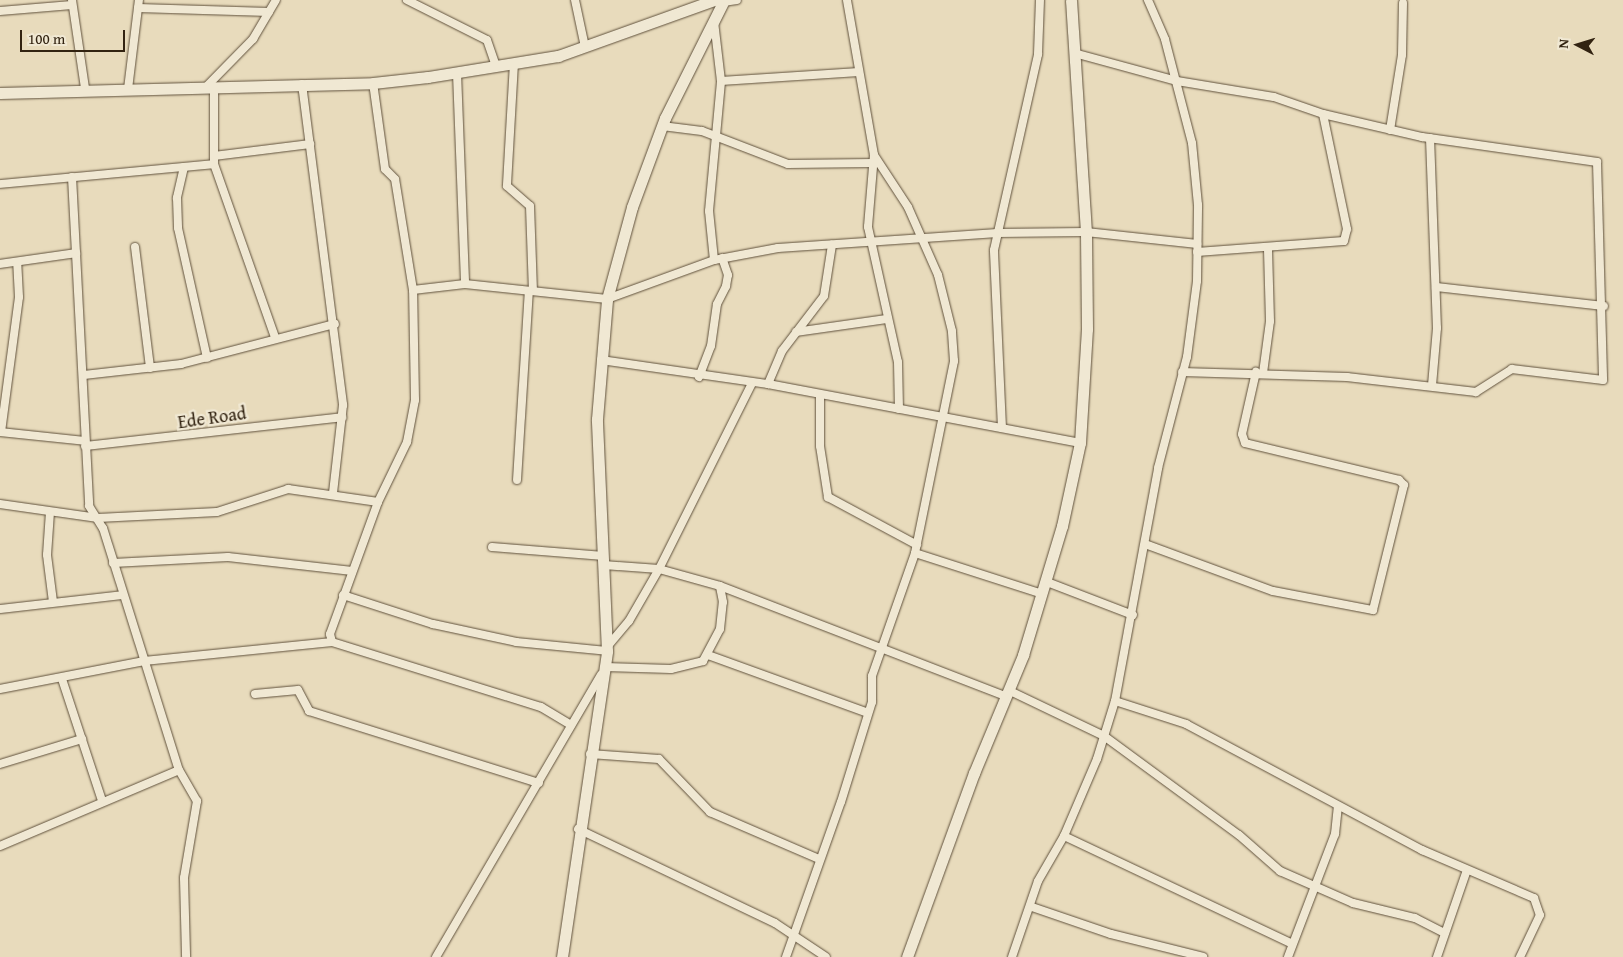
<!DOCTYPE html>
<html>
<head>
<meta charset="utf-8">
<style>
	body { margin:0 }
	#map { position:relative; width:1623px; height:957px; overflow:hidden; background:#e8dbbc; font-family:"Gentium Book Plus",serif }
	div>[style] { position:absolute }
	.roads { filter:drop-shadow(0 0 1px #60513c) drop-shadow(0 0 1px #60513c) }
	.street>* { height:8px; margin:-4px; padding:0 4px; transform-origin:4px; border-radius:4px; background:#f0e8d3 }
	.secondary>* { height:11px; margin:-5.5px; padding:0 5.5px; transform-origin:5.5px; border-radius:5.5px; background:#f0e8d3 }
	span { translate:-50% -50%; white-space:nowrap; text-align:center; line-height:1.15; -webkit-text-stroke:4.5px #f0e8d3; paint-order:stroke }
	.street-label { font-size:18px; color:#322311 }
	.north { position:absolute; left:1553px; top:20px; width:50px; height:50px; -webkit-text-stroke:4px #f0e8d3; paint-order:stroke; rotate:275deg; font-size:14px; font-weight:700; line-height:20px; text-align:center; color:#322311 }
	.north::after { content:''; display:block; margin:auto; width:18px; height:22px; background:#322311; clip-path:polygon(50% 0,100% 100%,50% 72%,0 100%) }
	.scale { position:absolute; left:20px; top:30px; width:105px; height:22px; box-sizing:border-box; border:2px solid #322311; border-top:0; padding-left:6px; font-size:15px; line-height:18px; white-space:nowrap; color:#322311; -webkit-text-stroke:4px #f0e8d3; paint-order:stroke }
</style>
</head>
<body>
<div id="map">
	<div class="roads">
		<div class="street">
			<i style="left:72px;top:0;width:89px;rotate:81.6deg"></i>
			<i style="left:407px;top:0;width:89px;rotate:26.6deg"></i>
			<i style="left:487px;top:40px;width:28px;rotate:71deg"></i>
			<i style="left:575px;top:0;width:48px;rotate:78deg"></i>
			<i style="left:723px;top:2px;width:14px;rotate:-8deg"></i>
			<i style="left:138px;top:8px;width:131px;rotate:1.7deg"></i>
			<i style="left:0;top:11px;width:72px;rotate:-4.8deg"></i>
			<i style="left:1074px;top:53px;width:107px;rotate:15.2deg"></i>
			<i style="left:1177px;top:81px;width:98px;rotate:9.4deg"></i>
			<i style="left:1274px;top:97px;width:52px;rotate:19.1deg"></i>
			<i style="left:1323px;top:114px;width:102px;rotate:13.1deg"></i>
			<i style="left:1422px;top:137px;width:177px;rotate:8.1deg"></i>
			<i style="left:1597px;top:162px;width:218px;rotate:88.4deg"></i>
			<i style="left:1603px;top:380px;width:92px;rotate:-173.1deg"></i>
			<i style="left:1512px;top:369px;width:43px;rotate:147.4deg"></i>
			<i style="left:1476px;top:392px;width:130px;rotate:-173.4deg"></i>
			<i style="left:1347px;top:377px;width:165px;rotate:-178.3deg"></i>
			<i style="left:514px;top:63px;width:123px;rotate:93.3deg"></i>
			<i style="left:507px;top:186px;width:30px;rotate:41deg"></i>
			<i style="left:530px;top:206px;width:85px;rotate:88deg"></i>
			<i style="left:457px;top:73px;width:211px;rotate:87.8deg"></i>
			<i style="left:721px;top:81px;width:138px;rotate:-3.7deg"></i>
			<i style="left:302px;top:84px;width:324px;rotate:82.7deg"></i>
			<i style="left:343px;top:405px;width:89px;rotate:96.5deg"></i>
			<i style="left:205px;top:88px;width:69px;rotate:-45.6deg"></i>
			<i style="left:253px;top:39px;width:45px;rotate:-59.5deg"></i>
			<i style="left:214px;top:88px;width:76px;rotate:90deg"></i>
			<i style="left:214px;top:164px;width:183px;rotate:70.6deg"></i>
			<i style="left:128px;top:89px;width:90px;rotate:-83deg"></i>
			<i style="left:662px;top:126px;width:40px;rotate:7.1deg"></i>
			<i style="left:702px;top:131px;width:92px;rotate:21deg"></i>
			<i style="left:788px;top:164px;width:85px;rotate:-0.7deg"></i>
			<i style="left:1390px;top:130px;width:76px;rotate:-80.9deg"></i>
			<i style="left:1402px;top:55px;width:52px;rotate:-88.9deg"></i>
			<i style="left:1430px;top:138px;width:190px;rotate:87.9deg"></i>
			<i style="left:1437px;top:328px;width:57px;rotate:95deg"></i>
			<i style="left:874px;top:155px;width:72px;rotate:94.8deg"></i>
			<i style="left:868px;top:227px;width:138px;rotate:77.5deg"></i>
			<i style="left:898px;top:362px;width:47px;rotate:88.8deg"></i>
			<i style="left:214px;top:156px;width:97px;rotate:-7.1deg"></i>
			<i style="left:184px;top:167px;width:32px;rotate:103deg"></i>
			<i style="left:177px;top:198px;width:30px;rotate:88deg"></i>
			<i style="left:178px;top:228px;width:133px;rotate:77.4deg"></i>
			<i style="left:72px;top:177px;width:329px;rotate:87deg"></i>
			<i style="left:89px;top:506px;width:26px;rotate:58deg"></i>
			<i style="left:103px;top:528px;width:254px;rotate:72.6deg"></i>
			<i style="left:179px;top:770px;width:36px;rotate:60deg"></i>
			<i style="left:197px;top:801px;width:78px;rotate:99.6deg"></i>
			<i style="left:184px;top:878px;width:79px;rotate:88.5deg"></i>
			<i style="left:0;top:184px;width:215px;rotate:-5.3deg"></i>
			<i style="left:135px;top:247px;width:122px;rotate:82.9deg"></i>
			<i style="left:1197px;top:252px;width:147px;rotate:-4.3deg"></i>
			<i style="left:1344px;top:241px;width:12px;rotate:-76deg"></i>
			<i style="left:1347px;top:229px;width:117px;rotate:-101.8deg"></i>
			<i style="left:714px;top:260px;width:49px;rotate:-95.8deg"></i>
			<i style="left:709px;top:211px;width:131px;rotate:-84.7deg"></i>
			<i style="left:721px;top:81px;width:60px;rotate:-96.7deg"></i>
			<i style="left:0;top:264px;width:77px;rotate:-8.2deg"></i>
			<i style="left:1436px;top:287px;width:169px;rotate:6.5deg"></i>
			<i style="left:413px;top:290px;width:52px;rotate:-6.6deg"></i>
			<i style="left:465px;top:284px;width:143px;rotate:6deg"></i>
			<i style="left:607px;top:299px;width:114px;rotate:-20deg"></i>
			<i style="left:714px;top:260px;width:65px;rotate:-10.6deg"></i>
			<i style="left:778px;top:248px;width:220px;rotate:-3.9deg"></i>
			<i style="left:997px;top:233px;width:89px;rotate:-0.6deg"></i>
			<i style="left:1086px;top:232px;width:112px;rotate:6.2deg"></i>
			<i style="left:796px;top:332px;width:91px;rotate:-8.2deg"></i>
			<i style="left:601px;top:360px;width:169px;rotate:8.2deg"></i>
			<i style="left:768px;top:384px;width:318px;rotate:10.7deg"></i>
			<i style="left:1263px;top:373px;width:52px;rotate:-82.3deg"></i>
			<i style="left:1270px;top:321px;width:73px;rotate:-91.6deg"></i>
			<i style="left:84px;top:375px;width:98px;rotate:-6.5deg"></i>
			<i style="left:181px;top:364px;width:159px;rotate:-14.6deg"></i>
			<i style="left:699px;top:377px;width:33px;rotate:-69deg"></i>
			<i style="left:711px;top:346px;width:42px;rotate:-81.9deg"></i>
			<i style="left:717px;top:304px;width:20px;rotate:-63deg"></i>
			<i style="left:726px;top:286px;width:11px;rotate:-80deg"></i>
			<i style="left:728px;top:275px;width:18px;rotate:-109deg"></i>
			<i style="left:768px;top:384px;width:36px;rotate:-67deg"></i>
			<i style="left:782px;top:351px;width:69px;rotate:-52.6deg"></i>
			<i style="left:824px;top:296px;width:52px;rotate:-81.1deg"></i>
			<i style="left:820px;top:395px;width:51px;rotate:90deg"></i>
			<i style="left:820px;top:446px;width:52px;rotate:81.1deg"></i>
			<i style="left:828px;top:497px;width:101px;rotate:28.3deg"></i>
			<i style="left:1002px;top:428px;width:178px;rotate:-92.6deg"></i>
			<i style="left:994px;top:250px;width:201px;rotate:-77.3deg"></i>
			<i style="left:1038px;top:54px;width:54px;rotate:-87.9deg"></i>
			<i style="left:0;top:432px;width:85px;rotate:6deg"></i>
			<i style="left:1px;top:432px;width:136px;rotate:-82.4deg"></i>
			<i style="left:19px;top:297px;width:35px;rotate:-93deg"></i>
			<i style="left:85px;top:446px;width:259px;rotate:-6.4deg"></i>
			<i style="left:517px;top:480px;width:189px;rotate:-86.4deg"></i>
			<i style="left:0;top:504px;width:99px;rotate:8.1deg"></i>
			<i style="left:98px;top:518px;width:119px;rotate:-2.9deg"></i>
			<i style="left:217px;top:512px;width:75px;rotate:-17.9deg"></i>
			<i style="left:288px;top:489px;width:91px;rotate:8.2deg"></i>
			<i style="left:50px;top:512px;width:43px;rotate:94deg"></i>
			<i style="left:47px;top:555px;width:47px;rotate:82.7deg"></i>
			<i style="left:1145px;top:544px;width:136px;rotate:20.2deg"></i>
			<i style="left:1273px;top:591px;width:102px;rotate:10.8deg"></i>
			<i style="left:1373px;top:610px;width:129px;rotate:-76.1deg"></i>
			<i style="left:1404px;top:485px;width:7px;rotate:-135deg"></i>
			<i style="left:1399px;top:480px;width:158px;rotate:-166.5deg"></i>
			<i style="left:1245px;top:443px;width:9px;rotate:-108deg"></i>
			<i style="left:1242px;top:434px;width:64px;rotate:-77.3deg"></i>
			<i style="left:492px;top:547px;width:112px;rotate:4.6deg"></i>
			<i style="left:915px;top:553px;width:134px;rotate:17.8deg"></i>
			<i style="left:113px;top:563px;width:115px;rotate:-3deg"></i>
			<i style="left:228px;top:557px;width:125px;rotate:6.4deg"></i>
			<i style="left:604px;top:565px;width:55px;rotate:4.2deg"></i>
			<i style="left:659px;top:569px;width:63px;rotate:15.6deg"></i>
			<i style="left:720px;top:586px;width:308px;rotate:21.1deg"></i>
			<i style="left:1047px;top:582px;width:92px;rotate:21deg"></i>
			<i style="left:343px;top:595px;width:95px;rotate:17.9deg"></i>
			<i style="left:433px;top:624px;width:85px;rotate:12.2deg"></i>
			<i style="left:516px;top:642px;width:91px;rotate:5.6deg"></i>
			<i style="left:0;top:609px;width:123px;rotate:-6.5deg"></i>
			<i style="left:332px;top:642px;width:8px;rotate:-104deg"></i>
			<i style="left:330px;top:634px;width:140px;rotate:-70deg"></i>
			<i style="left:378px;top:502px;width:67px;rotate:-64.2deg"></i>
			<i style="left:407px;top:442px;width:43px;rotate:-79.2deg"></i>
			<i style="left:415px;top:400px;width:110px;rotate:-91deg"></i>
			<i style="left:413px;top:290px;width:112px;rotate:-99.2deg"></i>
			<i style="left:395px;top:179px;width:14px;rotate:-135deg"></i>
			<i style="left:385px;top:169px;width:87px;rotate:-97.9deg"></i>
			<i style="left:607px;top:647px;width:34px;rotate:-50deg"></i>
			<i style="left:629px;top:621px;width:60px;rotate:-60deg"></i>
			<i style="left:659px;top:569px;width:208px;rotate:-63.4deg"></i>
			<i style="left:708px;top:655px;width:170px;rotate:19.9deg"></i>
			<i style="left:605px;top:667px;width:66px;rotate:1.7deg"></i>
			<i style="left:671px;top:669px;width:33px;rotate:-14deg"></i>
			<i style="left:703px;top:661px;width:36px;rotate:-62deg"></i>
			<i style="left:720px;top:629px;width:27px;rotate:-84deg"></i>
			<i style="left:723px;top:602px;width:16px;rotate:-101deg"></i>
			<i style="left:62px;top:679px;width:128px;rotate:71.8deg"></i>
			<i style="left:0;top:689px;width:147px;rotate:-11deg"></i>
			<i style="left:144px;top:661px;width:189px;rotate:-5.8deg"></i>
			<i style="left:332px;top:642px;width:219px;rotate:17.3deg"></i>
			<i style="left:541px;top:707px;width:35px;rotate:31deg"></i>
			<i style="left:1010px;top:691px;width:104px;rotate:25.6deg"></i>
			<i style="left:1104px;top:736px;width:167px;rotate:36.3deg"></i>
			<i style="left:1239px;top:835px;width:55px;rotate:41.3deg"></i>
			<i style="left:1280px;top:871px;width:80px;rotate:23.7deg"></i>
			<i style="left:1353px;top:903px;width:64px;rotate:13.6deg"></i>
			<i style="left:1415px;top:918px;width:33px;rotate:27deg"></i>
			<i style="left:255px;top:694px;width:43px;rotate:-5.3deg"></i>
			<i style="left:298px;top:690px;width:24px;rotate:62deg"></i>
			<i style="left:309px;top:711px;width:241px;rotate:17.4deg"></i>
			<i style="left:1115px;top:701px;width:75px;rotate:17.9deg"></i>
			<i style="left:1186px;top:724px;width:268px;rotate:28.1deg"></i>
			<i style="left:1422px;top:850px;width:122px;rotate:23.2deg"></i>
			<i style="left:1534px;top:898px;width:18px;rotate:71deg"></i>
			<i style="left:1540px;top:915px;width:47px;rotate:115.5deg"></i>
			<i style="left:590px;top:754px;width:69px;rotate:4.1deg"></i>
			<i style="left:659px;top:759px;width:74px;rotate:46.1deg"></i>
			<i style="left:710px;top:812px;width:119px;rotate:23.3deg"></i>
			<i style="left:0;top:764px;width:86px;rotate:-17deg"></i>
			<i style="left:578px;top:829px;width:218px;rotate:25.5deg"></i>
			<i style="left:775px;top:923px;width:61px;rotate:33.7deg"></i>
			<i style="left:1064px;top:836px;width:252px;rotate:25.3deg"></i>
			<i style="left:0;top:846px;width:194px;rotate:-23deg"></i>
			<i style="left:1032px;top:907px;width:83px;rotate:18.9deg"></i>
			<i style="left:1111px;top:934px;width:95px;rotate:14deg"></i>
			<i style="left:436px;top:957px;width:327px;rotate:-59.7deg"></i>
			<i style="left:786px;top:957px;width:164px;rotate:-70.5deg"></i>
			<i style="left:841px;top:802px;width:105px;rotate:-72.8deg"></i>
			<i style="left:872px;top:702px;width:26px;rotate:-90deg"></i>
			<i style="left:872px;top:676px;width:130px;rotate:-70.7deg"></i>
			<i style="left:915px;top:553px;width:196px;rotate:-78.5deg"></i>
			<i style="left:954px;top:361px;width:30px;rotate:-94deg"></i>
			<i style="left:952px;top:331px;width:58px;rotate:-104deg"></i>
			<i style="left:938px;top:275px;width:74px;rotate:-113.8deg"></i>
			<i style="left:908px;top:207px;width:62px;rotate:-123.2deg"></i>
			<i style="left:874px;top:155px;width:157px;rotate:-99.9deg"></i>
			<i style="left:1012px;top:957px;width:80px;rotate:-71.1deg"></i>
			<i style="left:1038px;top:881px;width:52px;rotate:-60deg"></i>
			<i style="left:1064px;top:836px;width:84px;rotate:-66.8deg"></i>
			<i style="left:1097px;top:759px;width:61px;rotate:-72.8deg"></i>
			<i style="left:1115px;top:701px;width:237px;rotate:-79.5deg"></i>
			<i style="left:1158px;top:468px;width:115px;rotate:-75.4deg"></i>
			<i style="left:1187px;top:357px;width:77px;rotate:-82.5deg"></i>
			<i style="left:1197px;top:281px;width:76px;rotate:-89.2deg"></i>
			<i style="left:1198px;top:205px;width:62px;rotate:-95.5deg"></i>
			<i style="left:1192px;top:143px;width:107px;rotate:-104.6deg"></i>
			<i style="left:1165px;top:39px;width:43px;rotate:-113.6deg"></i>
			<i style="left:1288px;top:957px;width:132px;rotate:-69.1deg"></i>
			<i style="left:1335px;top:834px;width:27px;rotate:-84deg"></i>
			<i style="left:1437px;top:957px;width:92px;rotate:-71deg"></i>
		</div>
		<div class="secondary">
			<i style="left:0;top:93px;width:373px;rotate:-1.5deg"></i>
			<i style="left:373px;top:83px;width:55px;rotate:-6.2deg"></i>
			<i style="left:428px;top:77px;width:132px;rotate:-9.2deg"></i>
			<i style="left:558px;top:56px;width:166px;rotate:-19.7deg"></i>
			<i style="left:562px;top:957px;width:309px;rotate:-81.6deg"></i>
			<i style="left:607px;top:651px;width:232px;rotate:-92.5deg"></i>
			<i style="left:597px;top:419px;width:120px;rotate:-85.2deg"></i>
			<i style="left:607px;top:299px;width:95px;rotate:-74.8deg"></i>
			<i style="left:632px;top:207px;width:95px;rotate:-69.7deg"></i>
			<i style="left:665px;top:118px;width:132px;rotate:-63.4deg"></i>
			<i style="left:907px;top:957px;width:196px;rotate:-70deg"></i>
			<i style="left:974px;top:773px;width:128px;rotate:-67.4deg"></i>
			<i style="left:1023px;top:655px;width:135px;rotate:-73.2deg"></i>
			<i style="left:1062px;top:526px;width:85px;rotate:-77.8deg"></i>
			<i style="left:1080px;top:443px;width:114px;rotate:-86.5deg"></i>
			<i style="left:1087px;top:329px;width:97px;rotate:-90.6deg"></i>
			<i style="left:1086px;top:232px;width:232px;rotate:-93.7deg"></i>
		</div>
	</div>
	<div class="street-label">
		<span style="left:212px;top:418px;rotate:-8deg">Ede Road</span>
	</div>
	<div class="north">N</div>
	<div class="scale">100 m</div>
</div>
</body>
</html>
